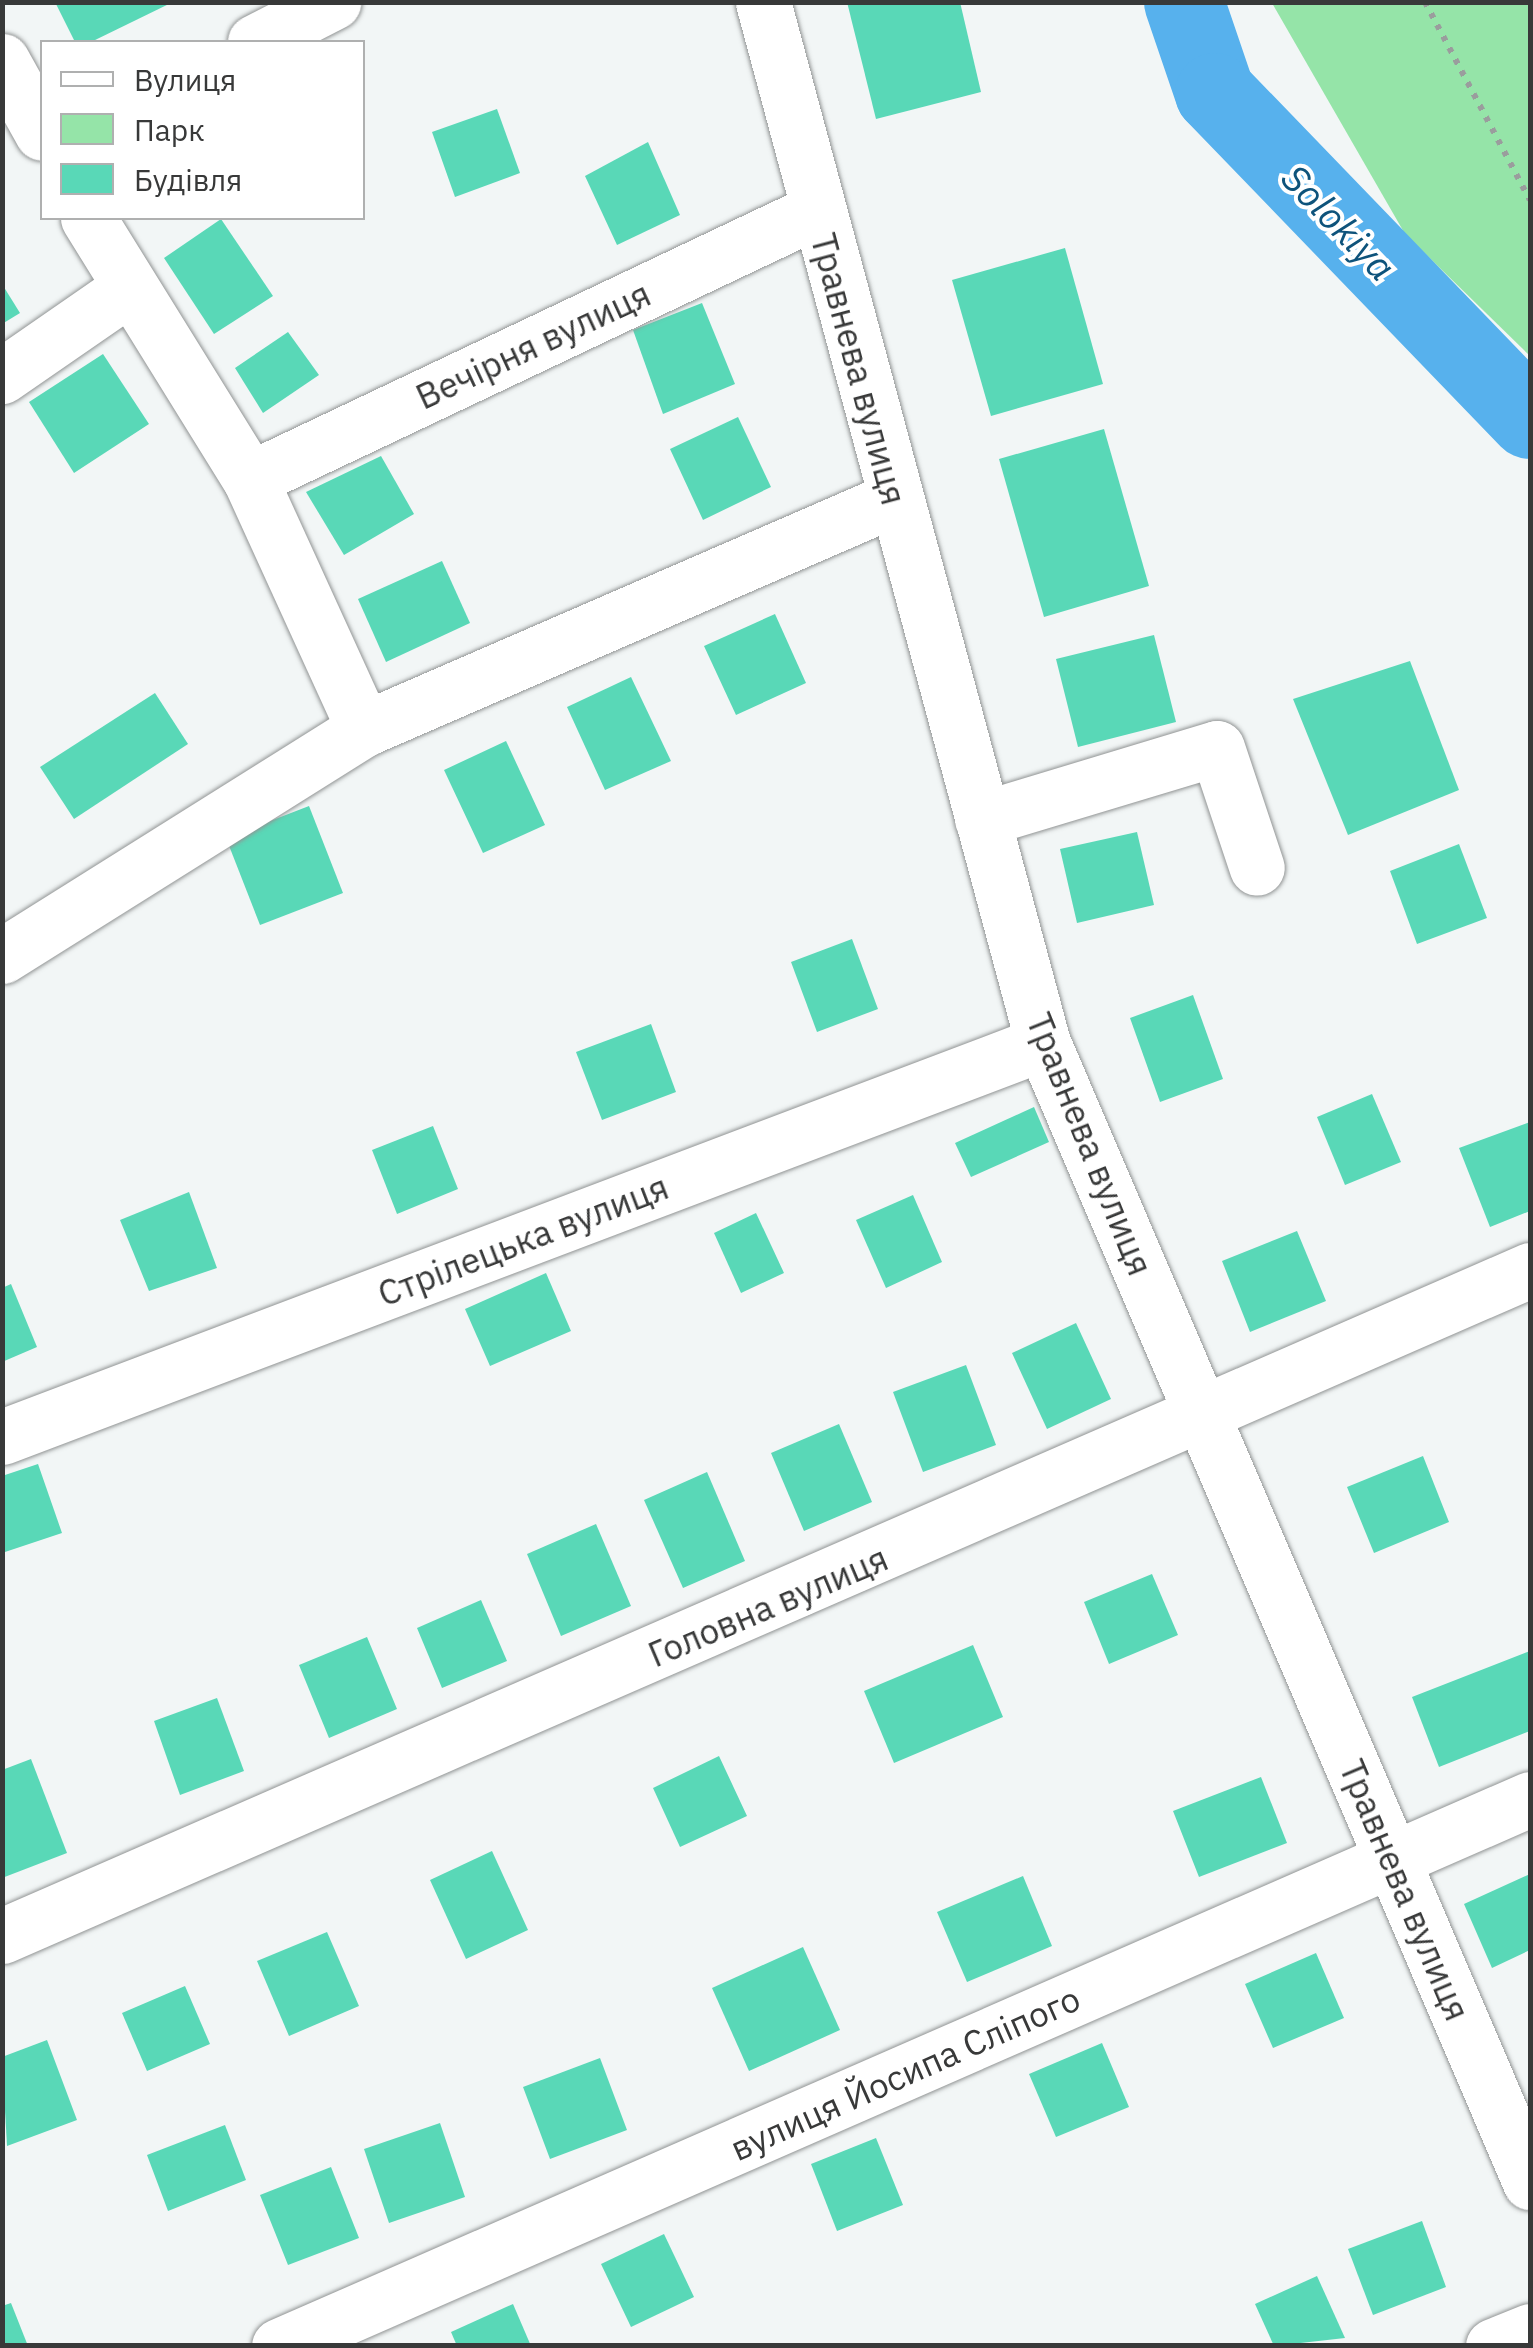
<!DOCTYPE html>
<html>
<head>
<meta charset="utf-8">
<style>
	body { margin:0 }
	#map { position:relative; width:1533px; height:2348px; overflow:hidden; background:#f2f6f6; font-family:"IBM Plex Sans",sans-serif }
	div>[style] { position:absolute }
	.green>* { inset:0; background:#95e4a8 }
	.river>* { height:80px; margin:-40px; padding:0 40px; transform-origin:40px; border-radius:40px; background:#57b1ed }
	.building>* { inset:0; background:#59d8b7 }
	.path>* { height:6px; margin-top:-3px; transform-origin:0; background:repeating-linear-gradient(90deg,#9a9d9d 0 5px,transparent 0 13px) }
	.roads { filter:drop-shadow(0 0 2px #919494) drop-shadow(0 0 2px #919494) }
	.minor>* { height:55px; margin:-27.5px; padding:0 27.5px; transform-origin:27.5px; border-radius:27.5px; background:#fff }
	span { translate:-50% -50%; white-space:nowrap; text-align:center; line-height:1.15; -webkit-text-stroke:8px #fff; paint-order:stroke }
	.street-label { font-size:35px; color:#383939 }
	.water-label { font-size:38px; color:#0e537b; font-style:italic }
	.frame { position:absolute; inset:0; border:5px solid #383939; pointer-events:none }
	.legend { position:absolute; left:40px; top:40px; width:325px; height:180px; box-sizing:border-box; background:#fff; border:2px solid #afb0b0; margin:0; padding:12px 18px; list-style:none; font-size:30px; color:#383939 }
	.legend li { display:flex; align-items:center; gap:20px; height:50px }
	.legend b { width:50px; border:2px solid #afb0b0 }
</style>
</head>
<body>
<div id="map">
	<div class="green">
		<i style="clip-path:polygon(1272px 3px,1530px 3px,1530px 356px,1405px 234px)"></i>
	</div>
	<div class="river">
		<i style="left:1184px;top:2px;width:96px;rotate:71.2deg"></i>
		<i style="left:1215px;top:93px;width:453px;rotate:46deg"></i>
	</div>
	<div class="building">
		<i style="clip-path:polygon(55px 2px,173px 2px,91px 42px,75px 42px)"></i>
		<i style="clip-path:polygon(847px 2px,960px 2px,981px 92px,876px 119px)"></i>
		<i style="clip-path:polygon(497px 109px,520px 173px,455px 197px,432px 132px)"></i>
		<i style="clip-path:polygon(648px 142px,680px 215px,617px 245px,585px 176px)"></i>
		<i style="clip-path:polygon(221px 219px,273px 296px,214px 334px,164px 258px)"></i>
		<i style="clip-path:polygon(1065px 248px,1103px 384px,991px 416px,952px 280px)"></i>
		<i style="clip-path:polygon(2px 284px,20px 313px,2px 324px)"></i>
		<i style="clip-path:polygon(702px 303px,735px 384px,663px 414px,633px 330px)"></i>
		<i style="clip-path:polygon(288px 332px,319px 375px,263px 413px,235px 368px)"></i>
		<i style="clip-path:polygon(103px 354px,149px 424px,74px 473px,29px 402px)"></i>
		<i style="clip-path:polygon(738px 417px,771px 487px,703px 520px,670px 449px)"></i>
		<i style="clip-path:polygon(1104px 429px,1149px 586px,1044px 617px,999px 459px)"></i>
		<i style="clip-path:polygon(381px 456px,414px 514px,344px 555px,306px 492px)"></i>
		<i style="clip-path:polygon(442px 561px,470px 623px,386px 662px,358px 599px)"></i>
		<i style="clip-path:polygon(775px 614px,806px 683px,736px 715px,704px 646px)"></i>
		<i style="clip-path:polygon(1154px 635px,1176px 722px,1078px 747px,1056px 659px)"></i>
		<i style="clip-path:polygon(1410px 661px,1459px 790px,1348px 835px,1293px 699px)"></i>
		<i style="clip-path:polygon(631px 677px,671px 761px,605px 790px,567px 707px)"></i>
		<i style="clip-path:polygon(155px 693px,188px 744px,74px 819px,40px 767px)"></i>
		<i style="clip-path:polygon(506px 741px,545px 825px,483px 853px,444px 770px)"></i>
		<i style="clip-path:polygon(309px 806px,343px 893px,260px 925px,226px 838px)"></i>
		<i style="clip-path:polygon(1137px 832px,1154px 905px,1077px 923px,1060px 849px)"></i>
		<i style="clip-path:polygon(1459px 844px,1487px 918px,1417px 944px,1390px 871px)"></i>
		<i style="clip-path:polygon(852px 939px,878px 1009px,817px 1032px,791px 962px)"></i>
		<i style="clip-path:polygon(1193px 995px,1223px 1079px,1160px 1102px,1130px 1018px)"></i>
		<i style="clip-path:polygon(651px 1024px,676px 1092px,602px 1120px,576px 1052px)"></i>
		<i style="clip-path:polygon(1372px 1094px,1401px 1162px,1345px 1185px,1317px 1117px)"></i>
		<i style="clip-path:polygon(1034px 1107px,1049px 1142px,971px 1177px,955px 1143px)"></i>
		<i style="clip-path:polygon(1530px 1122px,1530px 1211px,1490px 1227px,1459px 1148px)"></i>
		<i style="clip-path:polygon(433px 1126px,458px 1189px,397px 1214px,372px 1150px)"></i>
		<i style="clip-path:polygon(189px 1192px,217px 1268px,149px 1291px,120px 1220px)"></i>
		<i style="clip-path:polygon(913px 1195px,942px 1262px,886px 1288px,856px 1220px)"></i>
		<i style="clip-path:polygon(756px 1213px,784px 1273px,741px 1293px,714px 1233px)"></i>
		<i style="clip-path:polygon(1297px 1231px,1326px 1301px,1250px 1332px,1222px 1261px)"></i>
		<i style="clip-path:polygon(546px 1273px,571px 1331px,490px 1366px,465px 1309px)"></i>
		<i style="clip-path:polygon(11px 1284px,37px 1347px,2px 1362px,2px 1288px)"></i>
		<i style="clip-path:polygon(1076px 1323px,1111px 1399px,1047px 1429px,1012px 1353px)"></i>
		<i style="clip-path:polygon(966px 1365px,996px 1445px,923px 1472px,893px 1392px)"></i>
		<i style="clip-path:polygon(839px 1424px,872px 1502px,804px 1531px,771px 1453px)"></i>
		<i style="clip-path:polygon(1423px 1456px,1449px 1522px,1374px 1553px,1347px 1487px)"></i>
		<i style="clip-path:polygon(38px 1464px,62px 1533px,2px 1553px,2px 1476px)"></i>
		<i style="clip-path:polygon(707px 1472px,745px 1561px,683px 1588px,644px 1500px)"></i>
		<i style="clip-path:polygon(596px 1524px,631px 1606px,561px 1636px,527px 1554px)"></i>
		<i style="clip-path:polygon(1152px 1574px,1178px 1635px,1109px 1664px,1084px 1602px)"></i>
		<i style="clip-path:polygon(481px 1600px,507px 1661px,442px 1688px,417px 1628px)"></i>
		<i style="clip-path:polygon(367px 1637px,397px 1709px,329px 1738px,299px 1665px)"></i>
		<i style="clip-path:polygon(973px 1645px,1003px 1717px,894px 1763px,864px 1691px)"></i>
		<i style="clip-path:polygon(1530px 1651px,1530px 1731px,1439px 1767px,1412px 1697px)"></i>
		<i style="clip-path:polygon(217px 1698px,244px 1771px,180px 1795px,154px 1721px)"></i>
		<i style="clip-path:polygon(719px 1756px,747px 1816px,680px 1847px,653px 1788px)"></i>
		<i style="clip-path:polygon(31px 1759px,67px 1853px,2px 1878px,2px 1770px)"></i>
		<i style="clip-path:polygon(1261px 1777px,1287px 1843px,1199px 1877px,1173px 1811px)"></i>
		<i style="clip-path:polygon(492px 1851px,528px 1930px,466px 1959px,430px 1880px)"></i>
		<i style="clip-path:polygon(1530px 1874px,1530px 1950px,1492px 1968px,1464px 1904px)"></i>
		<i style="clip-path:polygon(1023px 1876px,1052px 1946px,967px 1982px,937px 1912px)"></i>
		<i style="clip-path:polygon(327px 1932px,359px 2006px,289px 2036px,257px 1961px)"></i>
		<i style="clip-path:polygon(803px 1947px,840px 2030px,749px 2071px,712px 1988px)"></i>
		<i style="clip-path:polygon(1316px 1953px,1344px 2018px,1273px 2048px,1245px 1984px)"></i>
		<i style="clip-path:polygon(185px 1986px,210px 2044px,147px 2071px,122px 2013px)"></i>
		<i style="clip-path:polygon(47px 2040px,77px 2120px,7px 2146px,2px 2057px)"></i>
		<i style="clip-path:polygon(1102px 2043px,1129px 2107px,1056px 2137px,1029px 2074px)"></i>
		<i style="clip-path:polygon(600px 2058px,627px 2130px,550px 2159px,523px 2087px)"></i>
		<i style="clip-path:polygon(440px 2123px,465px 2197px,389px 2223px,364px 2149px)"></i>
		<i style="clip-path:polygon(225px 2125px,246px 2180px,168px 2211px,147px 2155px)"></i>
		<i style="clip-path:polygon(876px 2138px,903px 2205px,837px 2231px,811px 2164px)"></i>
		<i style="clip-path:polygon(331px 2167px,359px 2238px,288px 2265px,260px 2195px)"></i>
		<i style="clip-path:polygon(1422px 2221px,1446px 2287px,1373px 2315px,1348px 2249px)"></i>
		<i style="clip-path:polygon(664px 2234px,694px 2297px,631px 2327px,601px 2264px)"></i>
		<i style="clip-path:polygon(1317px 2276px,1345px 2338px,1274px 2346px,1255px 2304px)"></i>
		<i style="clip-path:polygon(11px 2303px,28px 2346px,2px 2346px,2px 2306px)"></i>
		<i style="clip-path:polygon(513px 2304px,531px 2346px,457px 2346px,451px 2332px)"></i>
	</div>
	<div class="path">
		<i style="left:1425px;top:2px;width:224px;rotate:62.1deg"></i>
	</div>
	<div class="roads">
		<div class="minor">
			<i style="left:763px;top:2px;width:1078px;rotate:74.95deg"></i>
			<i style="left:1043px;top:1043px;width:1239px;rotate:66.85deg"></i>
			<i style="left:255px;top:42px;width:88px;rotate:-27.1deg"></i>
			<i style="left:2px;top:61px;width:82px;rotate:60.9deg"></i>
			<i style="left:88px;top:218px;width:307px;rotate:58.2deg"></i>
			<i style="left:250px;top:479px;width:275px;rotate:65.5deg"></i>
			<i style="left:2px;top:376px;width:151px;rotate:-34.7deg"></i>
			<i style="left:250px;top:479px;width:626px;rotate:-25.34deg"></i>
			<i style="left:982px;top:819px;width:245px;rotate:-16.8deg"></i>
			<i style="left:1217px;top:748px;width:126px;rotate:71.6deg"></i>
			<i style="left:2px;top:956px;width:427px;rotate:-32.1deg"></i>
			<i style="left:364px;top:729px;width:578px;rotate:-23.46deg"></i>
			<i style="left:2px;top:1437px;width:1113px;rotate:-20.73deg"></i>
			<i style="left:2px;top:1936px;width:1667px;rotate:-23.55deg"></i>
			<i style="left:279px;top:2346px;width:1365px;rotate:-23.62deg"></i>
			<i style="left:1493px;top:2346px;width:40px;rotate:-22deg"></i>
		</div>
	</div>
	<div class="street-label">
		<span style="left:533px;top:345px;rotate:-25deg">Вечірня вулиця</span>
		<span style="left:859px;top:369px;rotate:75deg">Травнева вулиця</span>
		<span style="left:1090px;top:1144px;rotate:68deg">Травнева вулиця</span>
		<span style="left:523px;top:1240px;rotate:-21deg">Стрілецька вулиця</span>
		<span style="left:768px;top:1606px;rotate:-23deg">Головна вулиця</span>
		<span style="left:1405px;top:1890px;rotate:67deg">Травнева вулиця</span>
		<span style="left:905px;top:2073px;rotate:-24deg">вулиця Йосипа Сліпого</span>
	</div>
	<div class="water-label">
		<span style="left:1339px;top:222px;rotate:46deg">Solokiya</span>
	</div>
	<div class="frame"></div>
	<ul class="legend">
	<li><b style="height:12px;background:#fff"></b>Вулиця</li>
	<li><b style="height:28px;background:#95e4a8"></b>Парк</li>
	<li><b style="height:28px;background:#59d8b7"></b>Будівля</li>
	</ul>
</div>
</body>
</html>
